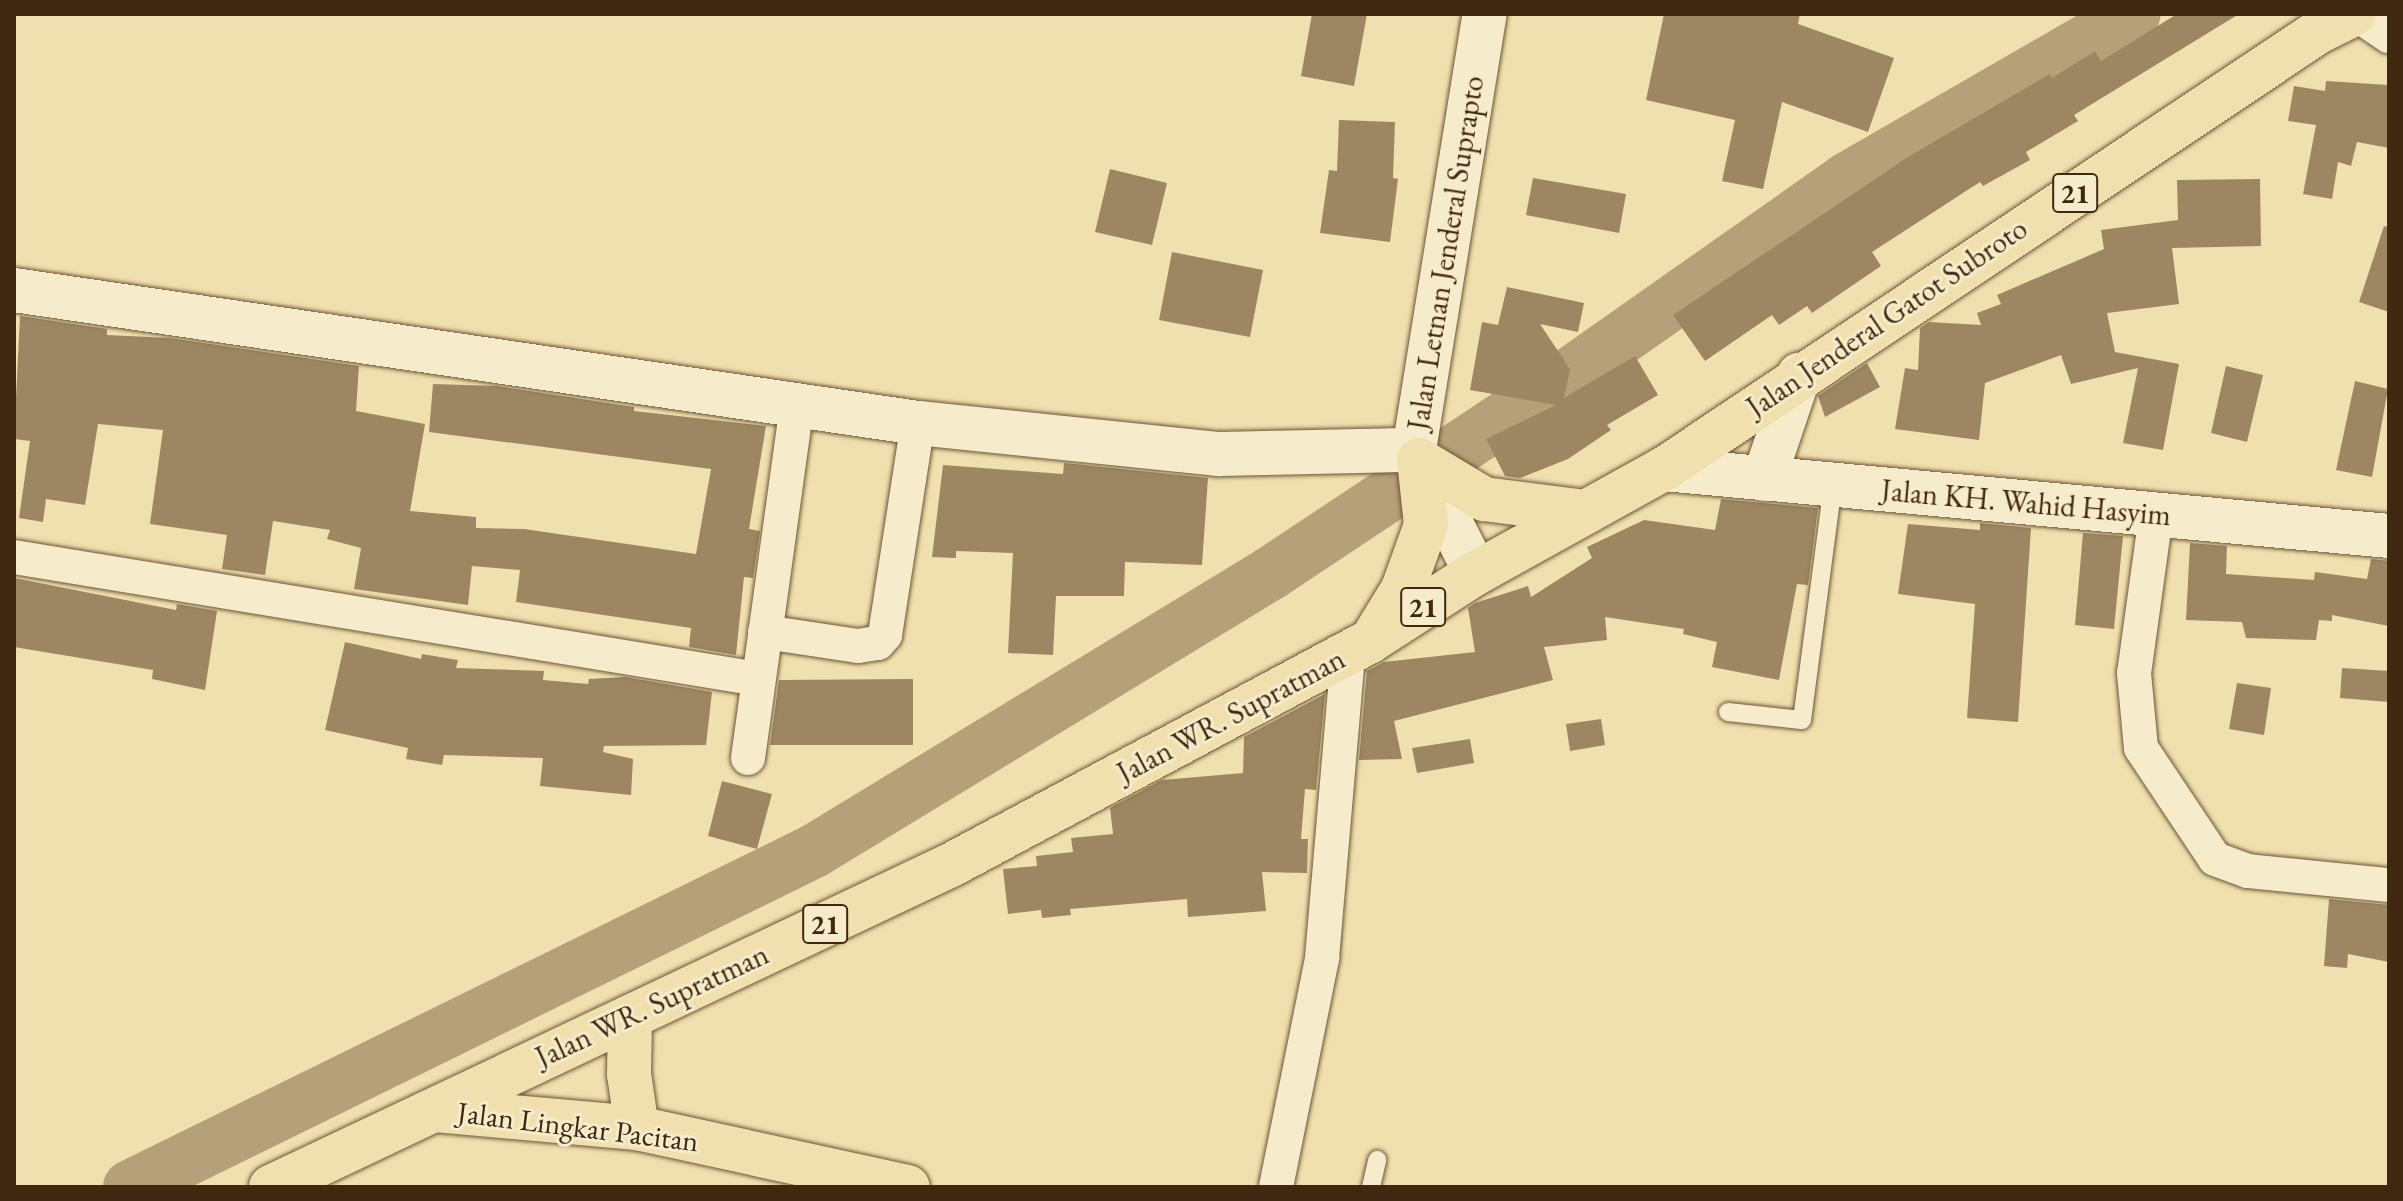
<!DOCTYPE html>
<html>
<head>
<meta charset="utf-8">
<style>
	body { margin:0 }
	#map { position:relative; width:2403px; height:1201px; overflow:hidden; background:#f1e0af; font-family:"EB Garamond",serif }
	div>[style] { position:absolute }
	.river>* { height:54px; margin:-27px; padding:0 27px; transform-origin:27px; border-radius:27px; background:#b5a179 }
	.building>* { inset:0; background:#9c8762 }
	.roads { filter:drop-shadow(0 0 2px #6c5537) drop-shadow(0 0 2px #6c5537) }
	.service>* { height:18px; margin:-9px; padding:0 9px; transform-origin:9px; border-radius:9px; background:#f6ebcb }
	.minor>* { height:34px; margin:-17px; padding:0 17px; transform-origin:17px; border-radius:17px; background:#f6ebcb }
	.tertiary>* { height:44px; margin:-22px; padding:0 22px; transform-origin:22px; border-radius:22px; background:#f6ebcb }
	.secondary>* { height:44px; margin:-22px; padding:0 22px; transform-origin:22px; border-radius:22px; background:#f6ebcb }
	.trunk>* { height:44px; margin:-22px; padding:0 22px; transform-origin:22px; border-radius:22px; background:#f1e0af }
	span { translate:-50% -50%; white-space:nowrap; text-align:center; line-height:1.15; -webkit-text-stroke:6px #f6ebcb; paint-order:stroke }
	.shield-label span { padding:2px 6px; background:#f6ebcb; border:2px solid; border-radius:6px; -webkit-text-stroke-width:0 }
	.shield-label { font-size:28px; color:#40270f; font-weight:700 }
	.street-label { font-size:30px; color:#40270f }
	.frame { position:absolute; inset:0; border:16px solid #40270f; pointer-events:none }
</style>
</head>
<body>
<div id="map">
	<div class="river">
		<i style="left:130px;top:1187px;width:762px;rotate:-26.16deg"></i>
		<i style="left:814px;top:851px;width:535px;rotate:-31.31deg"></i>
		<i style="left:1271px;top:573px;width:346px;rotate:-33.6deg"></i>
		<i style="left:1559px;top:382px;width:351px;rotate:-35.1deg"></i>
		<i style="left:1846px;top:180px;width:332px;rotate:-30deg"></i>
	</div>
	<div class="building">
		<i style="clip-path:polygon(1312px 14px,1367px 14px,1354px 86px,1301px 76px)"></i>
		<i style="clip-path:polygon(1664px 14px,1800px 14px,1798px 24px,1894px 58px,1868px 132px,1782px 102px,1763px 189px,1722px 181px,1735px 120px,1646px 100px)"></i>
		<i style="clip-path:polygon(2177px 14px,2239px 14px,2074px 115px,2078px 121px,2026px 152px,2030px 160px,1983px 186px,1980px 182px,1872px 252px,1881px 266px,1812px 313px,1807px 306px,1779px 325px,1772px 315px,1705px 361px,1673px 315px,1908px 157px,2050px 74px,2052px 78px,2095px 51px,2101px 61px)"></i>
		<i style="clip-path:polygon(2326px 81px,2389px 85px,2389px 148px,2357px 142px,2351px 166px,2338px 162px,2332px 199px,2303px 194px,2316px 125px,2288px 121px,2294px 86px,2325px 91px)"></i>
		<i style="clip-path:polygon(1339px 120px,1395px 122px,1393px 178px,1398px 179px,1390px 242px,1320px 233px,1329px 170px,1337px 171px)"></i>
		<i style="clip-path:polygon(1110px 169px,1167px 183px,1152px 245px,1095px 232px)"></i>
		<i style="clip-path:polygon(1533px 178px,1626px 194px,1619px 233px,1526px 215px)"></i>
		<i style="clip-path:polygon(2260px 179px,2261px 246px,2172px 248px,2179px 304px,2107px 313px,2115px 352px,2179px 364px,2163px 450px,2123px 443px,2138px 368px,2071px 384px,2061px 355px,1985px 383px,1979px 440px,1895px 429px,1905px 368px,1918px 370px,1920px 328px,1929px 322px,1981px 325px,1977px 313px,2001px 304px,1997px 295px,2104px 249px,2101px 230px,2178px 220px,2177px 180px)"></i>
		<i style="clip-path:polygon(2384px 226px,2389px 227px,2389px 312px,2359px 302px)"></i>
		<i style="clip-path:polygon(1172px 252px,1263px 270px,1250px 337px,1159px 320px)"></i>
		<i style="clip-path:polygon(1507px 287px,1584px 303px,1578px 332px,1540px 324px,1570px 369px,1564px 398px,1635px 356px,1658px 395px,1607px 425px,1611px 430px,1568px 459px,1520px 478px,1505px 476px,1486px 439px,1556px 405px,1470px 390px,1482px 322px,1498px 325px)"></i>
		<i style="clip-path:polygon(20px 316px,107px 329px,107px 335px,170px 338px,359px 366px,356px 411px,425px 424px,410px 511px,476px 517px,476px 528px,524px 529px,696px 554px,711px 469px,429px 432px,433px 384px,497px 386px,634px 407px,634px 411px,766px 426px,749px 529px,760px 531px,753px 578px,744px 577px,736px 655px,689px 647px,691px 628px,516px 602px,520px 570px,472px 566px,468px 605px,354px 589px,361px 548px,327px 539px,330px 530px,273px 521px,265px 575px,222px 569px,227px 535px,150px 524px,163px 430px,98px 424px,85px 505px,46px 499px,43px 522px,19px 518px,30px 441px,14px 439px)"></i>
		<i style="clip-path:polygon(1867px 363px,1880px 387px,1825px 417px,1818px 396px)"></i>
		<i style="clip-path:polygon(2226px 366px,2263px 375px,2247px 442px,2211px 433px)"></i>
		<i style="clip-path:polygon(2355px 381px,2388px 389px,2372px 477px,2336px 470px)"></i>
		<i style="clip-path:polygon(1064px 463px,1208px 478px,1202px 565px,1125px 562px,1124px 596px,1056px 596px,1053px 655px,1008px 653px,1013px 553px,956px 551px,956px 558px,932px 557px,943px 465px,1063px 474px)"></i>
		<i style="clip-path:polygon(1721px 499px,1818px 508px,1808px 585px,1797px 584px,1779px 680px,1712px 667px,1717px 642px,1683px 634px,1684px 629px,1605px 617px,1607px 640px,1544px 647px,1553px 680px,1394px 721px,1402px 759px,1359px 760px,1367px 671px,1384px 662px,1475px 652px,1468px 608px,1475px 603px,1528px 586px,1531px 597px,1592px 558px,1587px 547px,1644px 520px,1715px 530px)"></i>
		<i style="clip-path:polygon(1980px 523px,2031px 528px,2018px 722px,1967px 718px,1975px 604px,1898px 594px,1908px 524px,1980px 530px)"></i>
		<i style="clip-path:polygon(2083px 533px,2123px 536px,2114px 629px,2075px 625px)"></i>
		<i style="clip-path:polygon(2190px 543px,2227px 546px,2226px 574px,2314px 580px,2315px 572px,2367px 579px,2371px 559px,2389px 561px,2389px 626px,2332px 615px,2332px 621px,2319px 620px,2316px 640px,2246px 638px,2242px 622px,2186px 620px)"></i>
		<i style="clip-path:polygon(14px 578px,176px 610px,177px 604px,217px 611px,205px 690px,152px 679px,153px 670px,14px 647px)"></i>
		<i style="clip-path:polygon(345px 642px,421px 659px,422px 654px,458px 660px,456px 668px,544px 671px,543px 680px,588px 684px,589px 679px,625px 677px,712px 692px,706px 745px,604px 746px,603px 752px,633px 759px,631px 795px,540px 786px,543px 758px,444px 755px,442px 765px,406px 759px,408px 748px,325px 730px)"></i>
		<i style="clip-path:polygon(2342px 668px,2389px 671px,2389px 702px,2340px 698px)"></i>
		<i style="clip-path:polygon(913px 679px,913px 745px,770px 745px,779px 680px)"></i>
		<i style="clip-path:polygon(2237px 683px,2271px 688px,2264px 735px,2229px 729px)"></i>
		<i style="clip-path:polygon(1325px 694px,1316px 790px,1305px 789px,1301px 839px,1308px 839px,1307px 873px,1262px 872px,1266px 911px,1188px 917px,1187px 899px,1070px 909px,1071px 915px,1042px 918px,1041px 910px,1008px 914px,1003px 869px,1037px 866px,1036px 856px,1073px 852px,1071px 838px,1113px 834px,1110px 808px,1162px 780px,1243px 773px,1244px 737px)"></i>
		<i style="clip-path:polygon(1601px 719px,1605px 745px,1570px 751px,1566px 724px)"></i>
		<i style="clip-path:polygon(1470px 739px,1474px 763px,1417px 773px,1412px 748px)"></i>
		<i style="clip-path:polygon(722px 781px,772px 794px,757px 849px,708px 836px)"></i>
		<i style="clip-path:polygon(2329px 899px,2389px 905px,2389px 962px,2348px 954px,2347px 968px,2324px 966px)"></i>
	</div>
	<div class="roads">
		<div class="service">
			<i style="left:1728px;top:712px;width:74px;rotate:6.2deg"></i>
			<i style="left:1802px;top:720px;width:237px;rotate:-82.5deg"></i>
			<i style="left:1371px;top:1187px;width:28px;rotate:-77deg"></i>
		</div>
		<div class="minor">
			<i style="left:2356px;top:14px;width:40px;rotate:34deg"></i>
			<i style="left:2156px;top:515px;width:160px;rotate:97.9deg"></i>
			<i style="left:2134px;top:673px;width:75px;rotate:84.7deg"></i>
			<i style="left:2141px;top:748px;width:133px;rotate:56.3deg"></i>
			<i style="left:2215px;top:859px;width:35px;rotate:20deg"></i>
			<i style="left:2248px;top:871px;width:142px;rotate:5.7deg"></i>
			<i style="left:14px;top:557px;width:754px;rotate:9.31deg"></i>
			<i style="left:765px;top:632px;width:94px;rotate:8.6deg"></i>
			<i style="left:858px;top:646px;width:20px;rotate:-9deg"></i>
			<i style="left:878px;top:643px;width:11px;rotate:-49deg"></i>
			<i style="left:885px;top:635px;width:215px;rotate:-81.2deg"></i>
			<i style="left:748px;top:758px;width:354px;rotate:-82.1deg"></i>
			<i style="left:1276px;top:1187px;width:234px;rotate:-78.6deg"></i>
			<i style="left:1322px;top:958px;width:305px;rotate:-85.1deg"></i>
		</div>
		<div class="tertiary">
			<i style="left:14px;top:290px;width:914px;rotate:8.37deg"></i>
			<i style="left:918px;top:423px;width:303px;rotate:5.9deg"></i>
			<i style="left:1219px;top:454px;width:195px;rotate:-1.2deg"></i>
			<i style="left:1664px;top:469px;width:728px;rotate:5.28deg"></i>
			<i style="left:1764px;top:479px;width:110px;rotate:-71.4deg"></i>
		</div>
		<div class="secondary">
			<i style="left:1476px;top:573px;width:138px;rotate:-116.8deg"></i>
			<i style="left:1414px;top:450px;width:442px;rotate:-80.8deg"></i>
		</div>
		<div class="trunk">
			<i style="left:1419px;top:460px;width:76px;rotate:31deg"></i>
			<i style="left:1484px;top:499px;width:102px;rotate:7.3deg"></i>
			<i style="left:1376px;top:633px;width:52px;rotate:-58.5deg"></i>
			<i style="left:1403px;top:589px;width:68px;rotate:-70.2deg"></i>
			<i style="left:1426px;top:525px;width:65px;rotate:-96.1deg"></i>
			<i style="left:630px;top:1017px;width:57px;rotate:91deg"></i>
			<i style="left:629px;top:1074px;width:55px;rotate:81.6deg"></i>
			<i style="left:435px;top:1110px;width:203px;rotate:5.1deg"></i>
			<i style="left:637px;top:1128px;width:277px;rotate:12.3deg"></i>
			<i style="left:271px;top:1187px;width:752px;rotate:-25.34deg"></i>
			<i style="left:951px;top:865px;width:475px;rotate:-28.1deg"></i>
			<i style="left:1370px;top:641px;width:126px;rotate:-32.7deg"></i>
			<i style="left:1476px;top:573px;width:215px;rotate:-29deg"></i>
			<i style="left:1664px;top:469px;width:787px;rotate:-33.75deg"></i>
			<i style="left:2318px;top:32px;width:40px;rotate:-26.6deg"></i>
		</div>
	</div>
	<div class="shield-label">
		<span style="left:2075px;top:193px">21</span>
		<span style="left:1423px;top:607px">21</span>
		<span style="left:825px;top:924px">21</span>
	</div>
	<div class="street-label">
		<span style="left:1446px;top:253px;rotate:-81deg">Jalan Letnan Jenderal Suprapto</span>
		<span style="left:1887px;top:318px;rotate:-34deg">Jalan Jenderal Gatot Subroto</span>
		<span style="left:2026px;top:503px;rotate:5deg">Jalan KH. Wahid Hasyim</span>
		<span style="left:1231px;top:716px;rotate:-28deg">Jalan WR. Supratman</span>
		<span style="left:652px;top:1006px;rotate:-25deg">Jalan WR. Supratman</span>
		<span style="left:578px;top:1127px;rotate:7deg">Jalan Lingkar Pacitan</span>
	</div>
	<div class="frame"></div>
</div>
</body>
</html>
